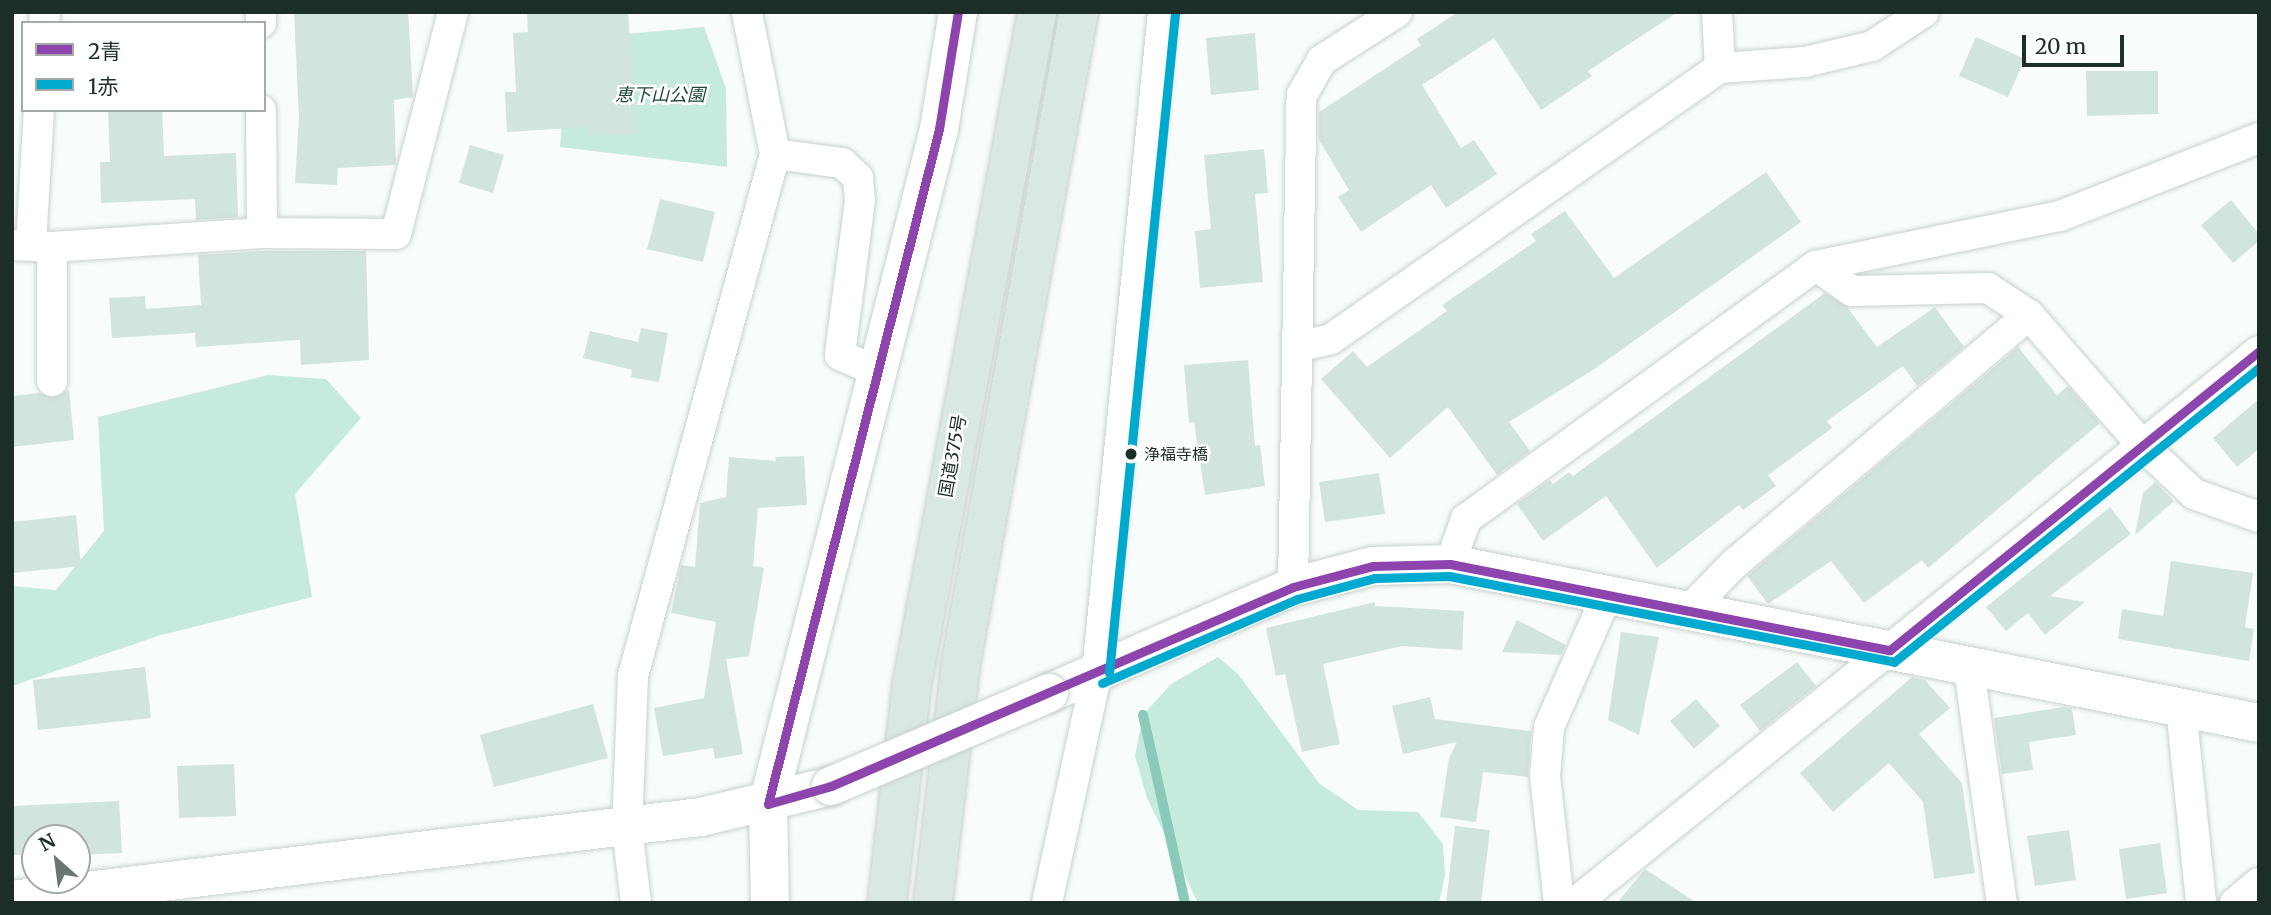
<!DOCTYPE html>
<html>
<head>
<meta charset="utf-8">
<style>
	body { margin:0 }
	#map { position:relative; width:2271px; height:915px; overflow:hidden; background:#f8fcfa; font-family:Merriweather,"Noto Sans JP",serif }
	div>[style] { position:absolute }
	.green>* { inset:0; background:#c7eadf }
	.stream>* { height:10px; margin:-5px; padding:0 5px; transform-origin:5px; border-radius:5px; background:#89cab8 }
	.building>* { inset:0; background:#d1e4de }
	.roads { filter:drop-shadow(0 0 2px #c7d1cd) drop-shadow(0 0 2px #c7d1cd) }
	.minor>* { height:30px; margin:-15px; padding:0 15px; transform-origin:15px; border-radius:15px; background:#fefffe }
	.tertiary>* { height:38px; margin:-19px; padding:0 19px; transform-origin:19px; border-radius:19px; background:#fefffe }
	.trunk>* { height:38px; margin:-19px; padding:0 19px; transform-origin:19px; border-radius:19px; background:#dae8e4 }
	.bridges { filter:drop-shadow(0 0 2px #c7d1cd) drop-shadow(0 0 2px #c7d1cd) }
	.tertiary-bridge>* { height:38px; margin:-19px; padding:0 19px; transform-origin:19px; border-radius:19px; background:#fefffe }
	.bus-1>* { height:9px; margin:-4.5px; padding:0 4.5px; transform-origin:4.5px; border-radius:4.5px; background:#8e44ad }
	.bus-2>* { height:9px; margin:-4.5px; padding:0 4.5px; transform-origin:4.5px; border-radius:4.5px; background:#00a9ce }
	.dots>* { width:19px; height:19px; translate:-50% -50%; box-sizing:border-box; border:4px solid #fff; border-radius:50% }
	span { translate:-50% -50%; white-space:nowrap; text-align:center; line-height:1.15; -webkit-text-stroke:5px #fff; paint-order:stroke }
	.bus-label { font-size:16px; color:#1d2e28 }
	.left { translate:0 -50%; text-align:left }
	.park-label { font-size:18px; color:#1e473c; font-style:italic }
	.street-label { font-size:18px; color:#1d2e28 }
	.frame { position:absolute; inset:0; border:14px solid #1d2e28; pointer-events:none }
	.legend { position:absolute; left:21px; top:21px; width:245px; height:91px; box-sizing:border-box; background:#fff; border:2px solid #a5aba9; margin:0; padding:9px 12px; list-style:none; font-size:21px; color:#1d2e28 }
	.legend li { display:flex; align-items:center; gap:14px; height:35px }
	.legend b { width:35px; border:2px solid #a5aba9 }
	.north { position:absolute; left:21px; top:824px; width:70px; height:70px; box-sizing:border-box; background:#fff; border:2px solid #a5aba9; border-radius:50%; rotate:332deg; font-size:19px; font-weight:700; line-height:28px; text-align:center; color:#1d2e28 }
	.north::after { content:''; display:block; margin:auto; width:24px; height:32px; background:#6a7672; clip-path:polygon(50% 0,100% 100%,50% 72%,0 100%) }
	.scale { position:absolute; left:2022px; top:35px; width:102px; height:32px; box-sizing:border-box; border:4px solid #1d2e28; border-top:0; padding-left:9px; font-size:21px; line-height:24px; white-space:nowrap; color:#1d2e28; -webkit-text-stroke:5px #fff; paint-order:stroke }
</style>
</head>
<body>
<div id="map">
	<div class="green">
		<i style="clip-path:polygon(704px 27px,726px 88px,727px 167px,560px 147px,569px 39px)"></i>
		<i style="clip-path:polygon(268px 375px,326px 379px,361px 418px,295px 494px,312px 597px,158px 636px,12px 686px,12px 586px,56px 590px,104px 531px,98px 417px)"></i>
		<i style="clip-path:polygon(1218px 657px,1238px 674px,1319px 783px,1358px 810px,1418px 812px,1443px 844px,1445px 875px,1439px 903px,1198px 903px,1147px 798px,1135px 756px,1143px 715px,1171px 684px)"></i>
	</div>
	<div class="stream">
		<i style="left:1143px;top:715px;width:193px;rotate:77.4deg"></i>
	</div>
	<div class="building">
		<i style="clip-path:polygon(294px 12px,408px 12px,413px 97px,394px 100px,396px 165px,338px 168px,337px 185px,295px 183px,299px 118px)"></i>
		<i style="clip-path:polygon(527px 12px,628px 12px,637px 135px,587px 134px,587px 127px,507px 132px,505px 92px,516px 92px,513px 33px,528px 32px)"></i>
		<i style="clip-path:polygon(1458px 12px,1678px 12px,1588px 71px,1592px 76px,1541px 110px,1494px 38px,1422px 85px,1461px 148px,1474px 140px,1497px 174px,1446px 208px,1431px 185px,1361px 232px,1338px 197px,1349px 190px,1319px 140px,1319px 112px,1421px 45px,1417px 39px)"></i>
		<i style="clip-path:polygon(1255px 33px,1259px 90px,1211px 95px,1206px 38px)"></i>
		<i style="clip-path:polygon(1976px 37px,2025px 59px,2008px 97px,1959px 76px)"></i>
		<i style="clip-path:polygon(2086px 71px,2158px 71px,2158px 114px,2087px 116px)"></i>
		<i style="clip-path:polygon(108px 110px,162px 110px,164px 156px,236px 153px,238px 217px,196px 220px,195px 199px,101px 203px,100px 162px,110px 162px)"></i>
		<i style="clip-path:polygon(470px 145px,504px 155px,493px 193px,459px 183px)"></i>
		<i style="clip-path:polygon(1264px 149px,1268px 193px,1255px 194px,1263px 282px,1200px 288px,1195px 231px,1211px 229px,1204px 155px)"></i>
		<i style="clip-path:polygon(1766px 172px,1801px 222px,1596px 368px,1509px 422px,1530px 451px,1497px 475px,1448px 407px,1390px 458px,1321px 379px,1353px 351px,1367px 367px,1447px 311px,1442px 305px,1536px 241px,1531px 234px,1565px 211px,1614px 278px)"></i>
		<i style="clip-path:polygon(660px 199px,715px 212px,703px 262px,647px 249px)"></i>
		<i style="clip-path:polygon(2231px 200px,2259px 234px,2259px 241px,2233px 263px,2201px 225px)"></i>
		<i style="clip-path:polygon(263px 251px,366px 251px,369px 360px,301px 365px,300px 340px,196px 347px,195px 333px,112px 338px,109px 298px,145px 296px,146px 309px,201px 305px,198px 255px)"></i>
		<i style="clip-path:polygon(1825px 293px,1847px 307px,1877px 347px,1935px 307px,1964px 347px,1917px 386px,1903px 366px,1827px 421px,1832px 428px,1768px 475px,1776px 486px,1743px 510px,1739px 505px,1657px 568px,1606px 496px,1543px 541px,1517px 504px,1550px 480px,1553px 484px,1569px 472px,1573px 476px)"></i>
		<i style="clip-path:polygon(641px 328px,668px 333px,659px 382px,631px 377px,632px 370px,583px 358px,590px 331px,638px 342px)"></i>
		<i style="clip-path:polygon(2018px 347px,2057px 395px,2068px 386px,2100px 423px,1928px 568px,1922px 560px,1864px 603px,1831px 561px,1768px 604px,1747px 576px)"></i>
		<i style="clip-path:polygon(1248px 360px,1255px 446px,1260px 445px,1265px 486px,1205px 495px,1194px 422px,1189px 423px,1184px 365px)"></i>
		<i style="clip-path:polygon(69px 390px,74px 440px,12px 447px,12px 396px,40px 393px,53px 398px)"></i>
		<i style="clip-path:polygon(2259px 399px,2259px 449px,2237px 467px,2213px 438px)"></i>
		<i style="clip-path:polygon(804px 456px,807px 505px,758px 508px,753px 566px,764px 568px,749px 656px,726px 659px,743px 754px,715px 759px,713px 748px,663px 756px,654px 708px,704px 698px,716px 622px,671px 613px,681px 565px,695px 567px,700px 503px,726px 497px,729px 457px,776px 461px,775px 457px)"></i>
		<i style="clip-path:polygon(1379px 473px,1385px 514px,1325px 522px,1319px 482px)"></i>
		<i style="clip-path:polygon(2155px 482px,2174px 501px,2135px 535px,2143px 493px)"></i>
		<i style="clip-path:polygon(2110px 507px,2131px 534px,2050px 596px,2085px 602px,2045px 635px,2028px 613px,2006px 631px,1986px 607px)"></i>
		<i style="clip-path:polygon(76px 515px,81px 566px,12px 573px,12px 522px)"></i>
		<i style="clip-path:polygon(2171px 561px,2253px 573px,2245px 627px,2254px 629px,2249px 661px,2118px 639px,2122px 609px,2163px 616px)"></i>
		<i style="clip-path:polygon(1375px 602px,1375px 606px,1464px 611px,1462px 650px,1402px 646px,1323px 664px,1340px 744px,1302px 752px,1285px 674px,1276px 676px,1266px 628px)"></i>
		<i style="clip-path:polygon(1517px 620px,1566px 645px,1561px 655px,1502px 652px)"></i>
		<i style="clip-path:polygon(1621px 632px,1659px 637px,1639px 735px,1608px 720px)"></i>
		<i style="clip-path:polygon(1797px 662px,1816px 686px,1760px 731px,1740px 705px)"></i>
		<i style="clip-path:polygon(145px 667px,151px 718px,38px 730px,33px 680px)"></i>
		<i style="clip-path:polygon(1912px 677px,1925px 680px,1950px 708px,1919px 734px,1962px 783px,1975px 873px,1934px 879px,1923px 802px,1889px 763px,1833px 812px,1800px 773px)"></i>
		<i style="clip-path:polygon(1430px 697px,1435px 719px,1531px 731px,1528px 777px,1483px 772px,1476px 822px,1440px 817px,1449px 758px,1457px 742px,1403px 754px,1392px 706px)"></i>
		<i style="clip-path:polygon(1696px 699px,1720px 726px,1694px 749px,1670px 721px)"></i>
		<i style="clip-path:polygon(593px 704px,608px 758px,494px 787px,480px 735px)"></i>
		<i style="clip-path:polygon(2064px 707px,2072px 708px,2076px 735px,2029px 742px,2033px 770px,2002px 774px,1994px 718px)"></i>
		<i style="clip-path:polygon(234px 764px,236px 816px,179px 818px,177px 766px)"></i>
		<i style="clip-path:polygon(119px 801px,122px 853px,77px 855px,77px 838px,35px 838px,35px 854px,12px 855px,12px 806px)"></i>
		<i style="clip-path:polygon(1455px 826px,1490px 830px,1481px 903px,1446px 903px)"></i>
		<i style="clip-path:polygon(2069px 830px,2076px 880px,2035px 886px,2027px 836px)"></i>
		<i style="clip-path:polygon(2160px 843px,2167px 893px,2126px 899px,2119px 849px)"></i>
		<i style="clip-path:polygon(1645px 869px,1697px 903px,1617px 903px)"></i>
	</div>
	<div class="roads">
		<div class="minor">
			<i style="left:261px;top:12px;width:11px;rotate:90deg"></i>
			<i style="left:44px;top:23px;width:11px;rotate:-85deg"></i>
			<i style="left:1720px;top:68px;width:85px;rotate:-4deg"></i>
			<i style="left:1805px;top:62px;width:69px;rotate:-13.4deg"></i>
			<i style="left:1872px;top:46px;width:62px;rotate:-33.2deg"></i>
			<i style="left:261px;top:110px;width:123px;rotate:89.5deg"></i>
			<i style="left:775px;top:154px;width:68px;rotate:7.7deg"></i>
			<i style="left:842px;top:163px;width:22px;rotate:43deg"></i>
			<i style="left:858px;top:178px;width:22px;rotate:85deg"></i>
			<i style="left:860px;top:200px;width:156px;rotate:97.4deg"></i>
			<i style="left:840px;top:355px;width:42px;rotate:24.1deg"></i>
			<i style="left:31px;top:244px;width:134px;rotate:-86.6deg"></i>
			<i style="left:12px;top:245px;width:40px;rotate:2.9deg"></i>
			<i style="left:52px;top:247px;width:210px;rotate:-3.8deg"></i>
			<i style="left:262px;top:233px;width:134px;rotate:0.4deg"></i>
			<i style="left:396px;top:234px;width:229px;rotate:-75.6deg"></i>
			<i style="left:52px;top:247px;width:134px;rotate:90deg"></i>
			<i style="left:1816px;top:266px;width:44px;rotate:34.8deg"></i>
			<i style="left:1852px;top:291px;width:136px;rotate:-1.3deg"></i>
			<i style="left:1988px;top:288px;width:49px;rotate:33.4deg"></i>
			<i style="left:2029px;top:315px;width:172px;rotate:49deg"></i>
			<i style="left:2142px;top:445px;width:71px;rotate:43.3deg"></i>
			<i style="left:2194px;top:494px;width:69px;rotate:19.5deg"></i>
			<i style="left:1297px;top:347px;width:35px;rotate:-13deg"></i>
			<i style="left:1331px;top:339px;width:474px;rotate:-34.9deg"></i>
			<i style="left:1720px;top:68px;width:56px;rotate:-93.1deg"></i>
			<i style="left:1450px;top:564px;width:48px;rotate:-70.4deg"></i>
			<i style="left:1466px;top:519px;width:432px;rotate:-35.9deg"></i>
			<i style="left:1816px;top:266px;width:249px;rotate:-11.6deg"></i>
			<i style="left:2060px;top:216px;width:214px;rotate:-21.4deg"></i>
			<i style="left:1293px;top:587px;width:492px;rotate:-89deg"></i>
			<i style="left:1302px;top:95px;width:40px;rotate:-60.3deg"></i>
			<i style="left:1322px;top:60px;width:89px;rotate:-32.6deg"></i>
			<i style="left:1687px;top:612px;width:67px;rotate:-45.6deg"></i>
			<i style="left:1734px;top:564px;width:386px;rotate:-40.2deg"></i>
			<i style="left:1969px;top:669px;width:236px;rotate:82deg"></i>
			<i style="left:2181px;top:708px;width:196px;rotate:84.1deg"></i>
			<i style="left:636px;top:903px;width:77px;rotate:-96.8deg"></i>
			<i style="left:627px;top:827px;width:151px;rotate:-87.7deg"></i>
			<i style="left:633px;top:676px;width:541px;rotate:-74.78deg"></i>
			<i style="left:775px;top:154px;width:145px;rotate:-101.2deg"></i>
			<i style="left:1047px;top:903px;width:236px;rotate:-77.8deg"></i>
			<i style="left:1097px;top:672px;width:663px;rotate:-84.29deg"></i>
			<i style="left:1559px;top:903px;width:128px;rotate:-96.3deg"></i>
			<i style="left:1545px;top:776px;width:49px;rotate:-85.3deg"></i>
			<i style="left:1549px;top:727px;width:142px;rotate:-66.3deg"></i>
			<i style="left:1575px;top:903px;width:879px;rotate:-38.9deg"></i>
			<i style="left:2235px;top:903px;width:31px;rotate:-40deg"></i>
		</div>
		<div class="tertiary">
			<i style="left:1049px;top:693px;width:266px;rotate:-23.5deg"></i>
			<i style="left:1293px;top:587px;width:83px;rotate:-14.7deg"></i>
			<i style="left:1373px;top:566px;width:77px;rotate:-1.5deg"></i>
			<i style="left:1450px;top:564px;width:824px;rotate:11.12deg"></i>
			<i style="left:12px;top:900px;width:694px;rotate:-6.87deg"></i>
			<i style="left:701px;top:817px;width:134px;rotate:-13.4deg"></i>
			<i style="left:770px;top:903px;width:99px;rotate:-91.2deg"></i>
			<i style="left:768px;top:804px;width:696px;rotate:-75.78deg"></i>
			<i style="left:939px;top:129px;width:119px;rotate:-80.8deg"></i>
		</div>
		<div class="trunk">
			<i style="left:887px;top:903px;width:220px;rotate:-83.5deg"></i>
			<i style="left:912px;top:684px;width:684px;rotate:-79.46deg"></i>
			<i style="left:933px;top:903px;width:237px;rotate:-83.4deg"></i>
			<i style="left:960px;top:668px;width:667px;rotate:-79.72deg"></i>
		</div>
	</div>
	<div class="bridges">
		<div class="tertiary-bridge">
			<i style="left:831px;top:786px;width:237px;rotate:-23.1deg"></i>
		</div>
	</div>
	<div class="bus-1">
		<i style="left:768px;top:804px;width:66px;rotate:-15.9deg"></i>
		<i style="left:831px;top:786px;width:503px;rotate:-23.3deg"></i>
		<i style="left:1293px;top:587px;width:83px;rotate:-14.7deg"></i>
		<i style="left:1373px;top:566px;width:77px;rotate:-1.5deg"></i>
		<i style="left:1450px;top:564px;width:448px;rotate:11.1deg"></i>
		<i style="left:1890px;top:650px;width:475px;rotate:-39deg"></i>
		<i style="left:768px;top:804px;width:696px;rotate:-75.78deg"></i>
		<i style="left:939px;top:129px;width:119px;rotate:-80.8deg"></i>
	</div>
	<div class="bus-2">
		<i style="left:1109px;top:673px;width:663px;rotate:-84.29deg"></i>
		<i style="left:1102px;top:683px;width:212px;rotate:-23.3deg"></i>
		<i style="left:1297px;top:599px;width:81px;rotate:-15.1deg"></i>
		<i style="left:1375px;top:578px;width:74px;rotate:-1.5deg"></i>
		<i style="left:1449px;top:576px;width:453px;rotate:10.9deg"></i>
		<i style="left:1894px;top:662px;width:469px;rotate:-38.9deg"></i>
	</div>
	<div class="dots">
		<i style="left:1131px;top:454px;background:#1d2e28"></i>
	</div>
	<div class="bus-label">
		<span class="left" style="left:1144px;top:454px">浄福寺橋</span>
	</div>
	<div class="park-label">
		<span style="left:660px;top:95px">恵下山公園</span>
	</div>
	<div class="street-label">
		<span style="left:953px;top:456px;rotate:-80deg">国道375号</span>
	</div>
	<div class="frame"></div>
	<ul class="legend">
	<li><b style="height:9px;background:#8e44ad"></b>2青</li>
	<li><b style="height:9px;background:#00a9ce"></b>1赤</li>
	</ul>
	<div class="north">N</div>
	<div class="scale">20 m</div>
</div>
</body>
</html>
